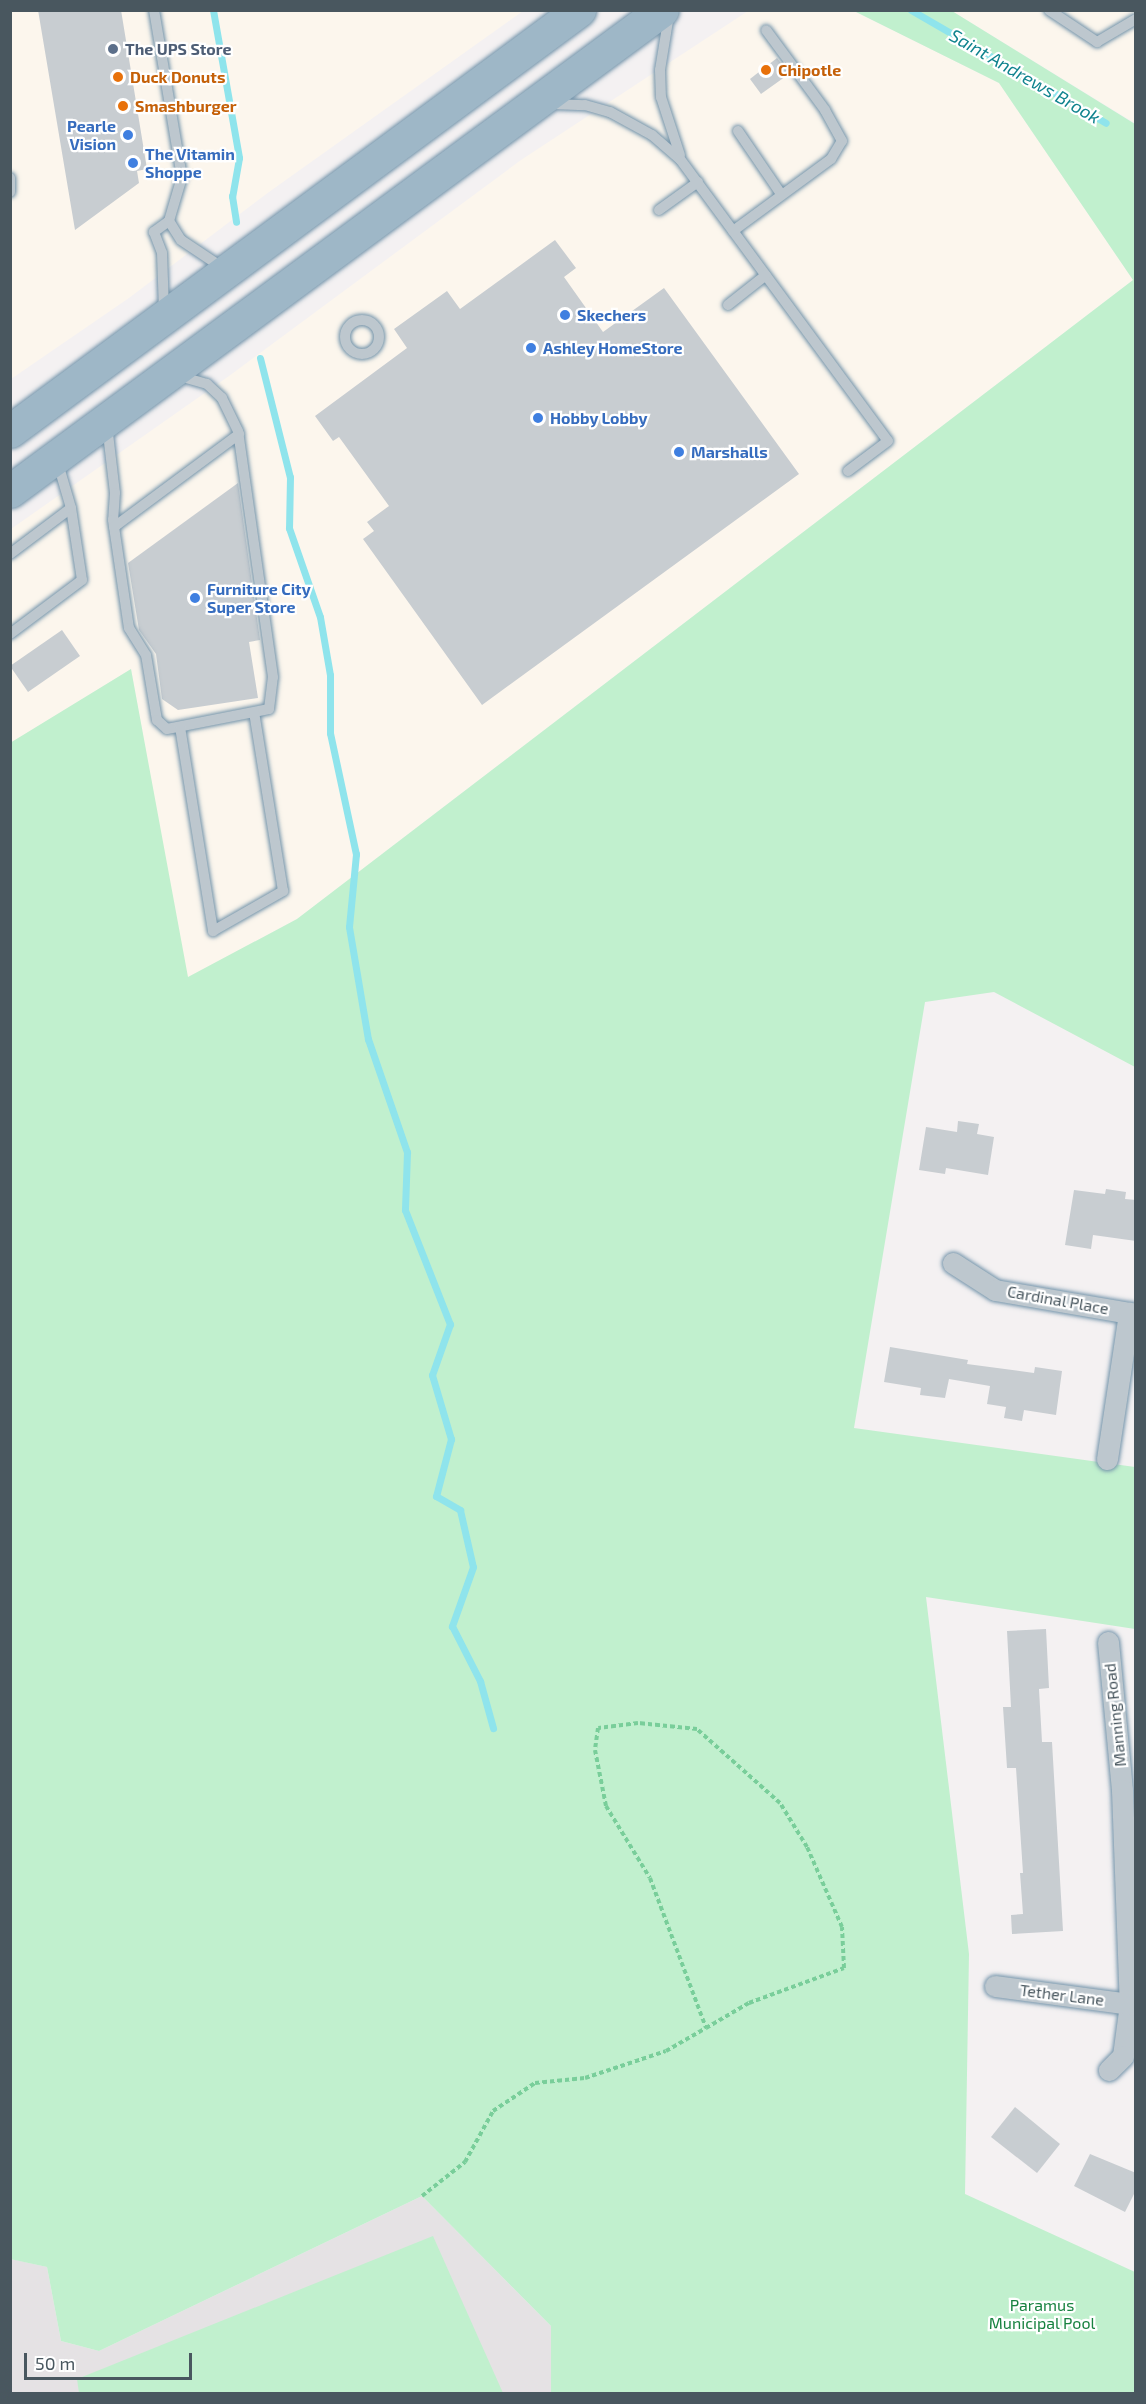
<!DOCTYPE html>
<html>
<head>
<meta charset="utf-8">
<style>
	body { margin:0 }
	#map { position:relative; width:1146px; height:2404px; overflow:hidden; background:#f4f1f2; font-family:"Exo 2",sans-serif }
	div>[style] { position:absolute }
	.commercial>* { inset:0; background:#fcf6ed }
	.education>* { inset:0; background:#e5e2e4 }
	.green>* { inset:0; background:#c1f0ce }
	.stream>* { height:7px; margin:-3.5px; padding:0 3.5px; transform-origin:3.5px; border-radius:3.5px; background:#8fe4ec }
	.building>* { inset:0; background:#c8cdd1 }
	.path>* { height:4px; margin-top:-2px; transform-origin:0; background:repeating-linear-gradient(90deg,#79ce9a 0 4.5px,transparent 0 7.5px) }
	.roads { filter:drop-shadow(0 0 2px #7595ab) drop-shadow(0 0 2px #7595ab) }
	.service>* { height:10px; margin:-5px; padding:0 5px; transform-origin:5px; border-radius:5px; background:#bdc7ce }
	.service>.ring { margin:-5px; padding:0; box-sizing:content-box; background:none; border:10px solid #bdc7ce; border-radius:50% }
	.minor>* { height:21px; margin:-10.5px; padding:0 10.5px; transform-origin:10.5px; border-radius:10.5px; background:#bdc7ce }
	.trunk>* { height:33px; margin:-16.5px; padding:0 16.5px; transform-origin:16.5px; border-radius:16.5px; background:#9eb7c7 }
	.dots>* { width:16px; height:16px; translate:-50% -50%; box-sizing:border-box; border:3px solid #fff; border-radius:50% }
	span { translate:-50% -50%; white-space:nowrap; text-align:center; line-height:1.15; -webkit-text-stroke:4.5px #fff; paint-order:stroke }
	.service-label { font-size:16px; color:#4e5e75; font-weight:700 }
	.left { translate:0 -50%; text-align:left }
	.food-label { font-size:16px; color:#c56008; font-weight:700 }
	.shop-label { font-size:16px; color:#366cbe; font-weight:700 }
	.right { translate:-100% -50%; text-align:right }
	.street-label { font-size:16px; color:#49575f }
	.park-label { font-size:16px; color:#188240 }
	.water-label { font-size:18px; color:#0f838e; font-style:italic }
	.frame { position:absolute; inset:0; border:12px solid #49575f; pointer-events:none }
	.scale { position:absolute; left:24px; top:2353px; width:168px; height:27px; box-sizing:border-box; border:3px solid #49575f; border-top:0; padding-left:8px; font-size:18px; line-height:21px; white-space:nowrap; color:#49575f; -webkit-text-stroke:4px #fff; paint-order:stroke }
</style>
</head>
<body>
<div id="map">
	<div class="commercial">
		<i style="clip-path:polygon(11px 11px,523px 11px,269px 192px,129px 298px,11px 379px)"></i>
		<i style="clip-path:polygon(748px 11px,854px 11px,999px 83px,1133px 280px,297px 919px,187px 978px,131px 669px,11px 743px,11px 529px,229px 376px,521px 160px)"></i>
		<i style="clip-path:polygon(952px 11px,1135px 11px,1135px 120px,1133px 122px)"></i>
	</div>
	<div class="education">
		<i style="clip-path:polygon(422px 2196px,551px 2326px,551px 2393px,11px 2394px,11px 2259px,47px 2267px,61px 2341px,99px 2351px)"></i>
	</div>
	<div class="green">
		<i style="clip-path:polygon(854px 11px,952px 11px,1135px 124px,1135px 1067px,994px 992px,925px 1002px,854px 1428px,1135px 1467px,1135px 1629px,926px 1597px,969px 1954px,965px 2194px,1135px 2272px,1135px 2393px,551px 2393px,551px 2326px,422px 2196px,99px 2351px,61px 2341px,47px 2267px,10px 2259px,10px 743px,131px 669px,188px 977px,297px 919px,1133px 280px,999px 83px)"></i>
		<i style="clip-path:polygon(433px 2236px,503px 2393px,79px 2393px,77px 2379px)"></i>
	</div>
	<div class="stream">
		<i style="left:213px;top:10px;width:150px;rotate:80deg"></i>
		<i style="left:239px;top:158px;width:39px;rotate:100deg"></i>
		<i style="left:232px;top:196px;width:26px;rotate:81deg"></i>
		<i style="left:911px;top:10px;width:225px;rotate:30.1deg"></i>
		<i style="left:260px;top:358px;width:123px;rotate:75.9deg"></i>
		<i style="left:290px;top:477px;width:51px;rotate:91.1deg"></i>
		<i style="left:289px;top:528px;width:94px;rotate:70.8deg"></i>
		<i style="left:320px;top:617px;width:59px;rotate:80.2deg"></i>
		<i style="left:330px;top:675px;width:58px;rotate:90deg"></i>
		<i style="left:330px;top:733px;width:124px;rotate:77.9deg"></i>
		<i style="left:356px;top:854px;width:73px;rotate:95.5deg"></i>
		<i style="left:349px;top:927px;width:114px;rotate:80.4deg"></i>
		<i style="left:368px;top:1039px;width:120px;rotate:71deg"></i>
		<i style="left:407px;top:1152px;width:58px;rotate:92deg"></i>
		<i style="left:405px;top:1210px;width:123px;rotate:68.5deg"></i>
		<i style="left:450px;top:1324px;width:54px;rotate:109.4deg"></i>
		<i style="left:432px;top:1375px;width:67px;rotate:73.5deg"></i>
		<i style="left:451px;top:1439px;width:59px;rotate:104.7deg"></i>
		<i style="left:436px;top:1496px;width:28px;rotate:30deg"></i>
		<i style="left:460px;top:1510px;width:58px;rotate:77.2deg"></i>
		<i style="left:473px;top:1567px;width:63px;rotate:109.6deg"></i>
		<i style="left:452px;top:1626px;width:62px;rotate:63deg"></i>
		<i style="left:480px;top:1681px;width:49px;rotate:74.5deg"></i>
	</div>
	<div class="building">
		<i style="clip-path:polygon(38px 10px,121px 10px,147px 169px,137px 171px,139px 183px,75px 230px)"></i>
		<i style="clip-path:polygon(777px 58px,789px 74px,761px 94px,750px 79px)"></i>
		<i style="clip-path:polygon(555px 240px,576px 268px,564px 277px,603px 332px,664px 288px,799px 474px,482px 705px,363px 539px,374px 531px,367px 522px,389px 506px,339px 437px,333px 441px,315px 416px,407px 348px,394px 329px,447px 291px,460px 309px)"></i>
		<i style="clip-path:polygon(238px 483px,260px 640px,249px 642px,258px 698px,178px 710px,162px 699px,156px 654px,139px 630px,128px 563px)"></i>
		<i style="clip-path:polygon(62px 630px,80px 656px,28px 692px,10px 666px)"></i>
		<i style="clip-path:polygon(958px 1121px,979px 1124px,977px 1134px,994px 1137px,988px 1175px,946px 1168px,945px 1174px,919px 1170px,926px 1127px,957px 1132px)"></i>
		<i style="clip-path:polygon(1106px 1189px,1126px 1192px,1125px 1199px,1136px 1200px,1136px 1241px,1093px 1235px,1091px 1249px,1065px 1245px,1074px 1190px,1105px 1194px)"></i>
		<i style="clip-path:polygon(890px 1347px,968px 1360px,967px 1364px,1034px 1373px,1035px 1367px,1062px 1371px,1056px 1415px,1024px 1410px,1022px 1421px,1004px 1418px,1006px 1407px,987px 1404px,990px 1386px,949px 1379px,945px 1398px,920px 1395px,921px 1388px,884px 1382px)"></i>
		<i style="clip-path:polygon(1046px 1629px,1049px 1688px,1039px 1689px,1042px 1742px,1052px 1742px,1063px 1931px,1012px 1934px,1011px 1915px,1023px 1914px,1020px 1873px,1023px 1873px,1016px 1768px,1007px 1768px,1003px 1707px,1011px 1707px,1007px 1631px)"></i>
		<i style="clip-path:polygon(1015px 2107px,1060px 2144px,1037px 2173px,991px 2137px)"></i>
		<i style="clip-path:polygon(1090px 2154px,1136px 2173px,1136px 2190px,1125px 2212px,1074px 2186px)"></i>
	</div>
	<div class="path">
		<i style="left:422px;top:2196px;width:55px;rotate:-38.3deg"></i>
		<i style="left:465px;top:2162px;width:58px;rotate:-61.2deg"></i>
		<i style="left:493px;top:2111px;width:50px;rotate:-33.7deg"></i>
		<i style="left:535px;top:2083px;width:50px;rotate:-5.7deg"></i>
		<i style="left:585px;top:2078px;width:85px;rotate:-18.4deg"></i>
		<i style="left:666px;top:2051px;width:46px;rotate:-29.9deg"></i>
		<i style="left:706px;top:2028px;width:50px;rotate:-30.2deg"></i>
		<i style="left:749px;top:2003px;width:101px;rotate:-20.2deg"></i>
		<i style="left:844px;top:1968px;width:41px;rotate:-92.8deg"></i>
		<i style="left:842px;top:1927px;width:87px;rotate:-113.6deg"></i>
		<i style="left:807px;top:1847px;width:52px;rotate:-121.5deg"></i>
		<i style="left:780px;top:1803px;width:111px;rotate:-138.3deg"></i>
		<i style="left:697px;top:1729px;width:59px;rotate:-174.2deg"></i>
		<i style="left:638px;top:1723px;width:40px;rotate:172.9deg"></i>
		<i style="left:598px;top:1728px;width:22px;rotate:98deg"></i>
		<i style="left:595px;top:1750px;width:57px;rotate:78.9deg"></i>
		<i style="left:606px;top:1806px;width:84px;rotate:58.6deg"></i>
		<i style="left:650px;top:1878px;width:160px;rotate:69.5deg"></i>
	</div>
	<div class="roads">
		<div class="service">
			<i style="left:154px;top:10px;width:169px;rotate:80.5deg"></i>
			<i style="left:182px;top:177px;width:46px;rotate:106.5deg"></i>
			<i style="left:169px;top:221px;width:19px;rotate:144deg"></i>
			<i style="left:154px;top:232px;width:22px;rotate:69deg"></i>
			<i style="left:162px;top:253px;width:56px;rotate:88deg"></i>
			<i style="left:1049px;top:10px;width:58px;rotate:33.7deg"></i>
			<i style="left:1097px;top:42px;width:45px;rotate:-30.5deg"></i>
			<i style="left:669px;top:15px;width:56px;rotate:99.3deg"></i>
			<i style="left:660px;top:70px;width:27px;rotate:88deg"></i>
			<i style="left:661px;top:97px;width:61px;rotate:71.9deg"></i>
			<i style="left:552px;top:104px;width:33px;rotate:2deg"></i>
			<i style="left:585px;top:105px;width:26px;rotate:16deg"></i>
			<i style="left:610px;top:112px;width:48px;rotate:28.7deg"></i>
			<i style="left:652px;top:135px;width:37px;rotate:41deg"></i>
			<i style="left:680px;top:159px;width:350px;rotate:53.6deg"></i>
			<i style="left:888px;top:441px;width:50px;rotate:143.1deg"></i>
			<i style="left:738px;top:131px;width:76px;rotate:55.7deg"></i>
			<i style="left:10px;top:178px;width:14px;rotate:90deg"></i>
			<i style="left:659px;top:210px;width:48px;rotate:-35.7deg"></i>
			<i style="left:169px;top:221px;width:22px;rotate:58deg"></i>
			<i style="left:181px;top:240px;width:50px;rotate:33.7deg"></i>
			<i style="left:733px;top:231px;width:122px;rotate:-36.3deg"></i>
			<i style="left:831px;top:159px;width:21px;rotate:-59deg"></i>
			<i style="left:842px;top:141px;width:35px;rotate:-119deg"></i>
			<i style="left:825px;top:110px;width:99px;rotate:-126.4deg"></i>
			<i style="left:728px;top:305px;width:48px;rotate:-38.3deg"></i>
			<i class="ring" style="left:345px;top:320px;width:24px;height:24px"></i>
			<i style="left:107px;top:425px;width:68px;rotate:83.3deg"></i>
			<i style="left:115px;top:493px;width:27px;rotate:94deg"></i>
			<i style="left:113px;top:520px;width:109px;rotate:81.6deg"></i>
			<i style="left:129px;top:628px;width:32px;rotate:58deg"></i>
			<i style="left:146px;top:655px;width:66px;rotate:80.4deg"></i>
			<i style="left:157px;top:720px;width:13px;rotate:42deg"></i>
			<i style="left:167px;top:729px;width:104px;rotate:-11.1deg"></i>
			<i style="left:269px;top:709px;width:32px;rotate:-83deg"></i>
			<i style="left:273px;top:677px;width:248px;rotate:-98.1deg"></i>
			<i style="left:238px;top:431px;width:37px;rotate:-116deg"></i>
			<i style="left:222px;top:398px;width:21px;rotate:-137deg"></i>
			<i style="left:207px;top:384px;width:29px;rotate:-164deg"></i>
			<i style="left:114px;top:527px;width:156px;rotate:-36.6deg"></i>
			<i style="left:10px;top:554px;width:76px;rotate:-37deg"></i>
			<i style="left:10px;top:634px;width:90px;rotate:-36.9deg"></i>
			<i style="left:82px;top:580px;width:73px;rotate:-98.7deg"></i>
			<i style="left:71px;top:508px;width:50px;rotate:-106.3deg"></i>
			<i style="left:180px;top:727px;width:207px;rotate:80.8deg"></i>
			<i style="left:213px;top:931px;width:81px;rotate:-29.7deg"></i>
			<i style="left:283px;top:891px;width:181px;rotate:-99.2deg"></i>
		</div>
		<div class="minor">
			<i style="left:953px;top:1263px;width:50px;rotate:32.7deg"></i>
			<i style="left:995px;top:1290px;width:143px;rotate:9.7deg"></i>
			<i style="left:1107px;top:1459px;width:148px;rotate:-81.4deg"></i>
			<i style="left:1108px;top:1642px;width:149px;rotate:84.6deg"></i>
			<i style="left:1122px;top:1790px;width:214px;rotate:87.9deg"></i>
			<i style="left:1130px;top:2004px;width:52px;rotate:97.7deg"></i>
			<i style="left:1123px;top:2056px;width:20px;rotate:135deg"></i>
			<i style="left:995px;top:1986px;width:136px;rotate:7.6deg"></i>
		</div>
		<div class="trunk">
			<i style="left:10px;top:431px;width:708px;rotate:-36.5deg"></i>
			<i style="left:10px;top:491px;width:810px;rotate:-36.42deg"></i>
		</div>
	</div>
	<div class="dots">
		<i style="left:113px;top:49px;background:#5c6f8a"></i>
		<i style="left:766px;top:70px;background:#e8710a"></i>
		<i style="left:118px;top:77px;background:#e8710a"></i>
		<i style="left:123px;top:106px;background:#e8710a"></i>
		<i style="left:128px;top:135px;background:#3f7fe0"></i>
		<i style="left:133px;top:163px;background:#3f7fe0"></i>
		<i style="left:565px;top:315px;background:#3f7fe0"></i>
		<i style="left:531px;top:348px;background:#3f7fe0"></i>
		<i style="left:538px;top:418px;background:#3f7fe0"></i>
		<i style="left:679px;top:452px;background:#3f7fe0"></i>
		<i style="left:195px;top:598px;background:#3f7fe0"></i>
	</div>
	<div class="service-label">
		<span class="left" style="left:125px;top:49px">The UPS Store</span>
	</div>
	<div class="food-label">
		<span class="left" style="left:778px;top:70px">Chipotle</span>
		<span class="left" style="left:130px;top:77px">Duck Donuts</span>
		<span class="left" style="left:135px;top:106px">Smashburger</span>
	</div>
	<div class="shop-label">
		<span class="right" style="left:116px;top:135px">Pearle<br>Vision</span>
		<span class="left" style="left:145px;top:163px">The Vitamin<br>Shoppe</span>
		<span class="left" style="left:577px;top:315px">Skechers</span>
		<span class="left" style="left:543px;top:348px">Ashley HomeStore</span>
		<span class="left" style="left:550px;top:418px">Hobby Lobby</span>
		<span class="left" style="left:691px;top:452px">Marshalls</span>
		<span class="left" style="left:207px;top:598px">Furniture City<br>Super Store</span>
	</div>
	<div class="street-label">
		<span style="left:1058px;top:1300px;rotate:10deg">Cardinal Place</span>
		<span style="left:1115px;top:1715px;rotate:-96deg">Manning Road</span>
		<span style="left:1062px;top:1995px;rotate:7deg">Tether Lane</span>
	</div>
	<div class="park-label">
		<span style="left:1042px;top:2314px">Paramus<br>Municipal Pool</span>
	</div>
	<div class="water-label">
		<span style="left:1025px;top:76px;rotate:30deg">Saint Andrews Brook</span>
	</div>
	<div class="frame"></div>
	<div class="scale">50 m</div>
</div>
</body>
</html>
